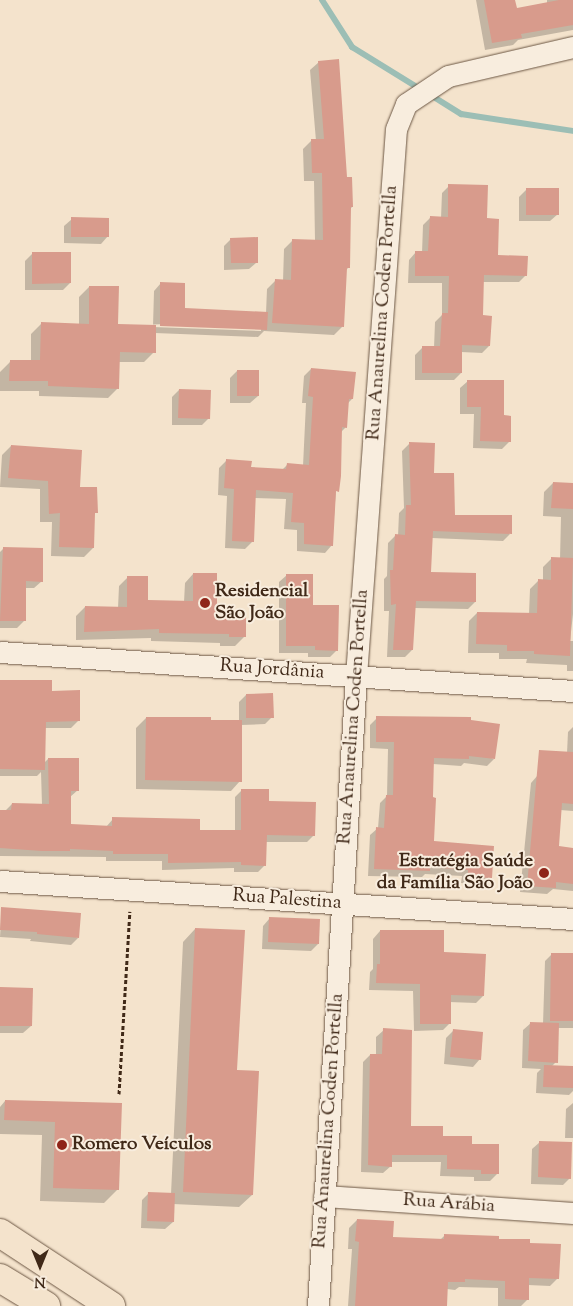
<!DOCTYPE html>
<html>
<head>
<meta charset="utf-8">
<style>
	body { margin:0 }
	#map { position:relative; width:573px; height:1306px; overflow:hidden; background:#f4e3cc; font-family:"Sorts Mill Goudy",serif }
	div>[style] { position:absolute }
	.shadow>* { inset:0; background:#0003 }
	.stream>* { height:6px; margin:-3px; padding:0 3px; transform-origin:3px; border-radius:3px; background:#9cbeb5 }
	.building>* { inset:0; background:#d89b8c }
	.path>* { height:3px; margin-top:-1.5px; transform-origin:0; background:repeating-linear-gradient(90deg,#402918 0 4px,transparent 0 6.5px) }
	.roads { filter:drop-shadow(0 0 1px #6d5845) drop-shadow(0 0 1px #6d5845) }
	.street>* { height:21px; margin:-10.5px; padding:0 10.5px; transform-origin:10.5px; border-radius:10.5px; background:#f8edde }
	.highway>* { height:28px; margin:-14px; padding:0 14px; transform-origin:14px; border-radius:14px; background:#f4e3cc }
	.dots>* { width:14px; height:14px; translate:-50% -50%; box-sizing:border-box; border:2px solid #f8edde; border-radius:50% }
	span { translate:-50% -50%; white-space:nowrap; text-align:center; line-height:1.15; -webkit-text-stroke:4px #f8edde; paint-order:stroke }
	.street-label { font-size:19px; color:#402918 }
	.poi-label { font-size:19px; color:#402918; font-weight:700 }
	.left { translate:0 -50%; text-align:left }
	.right { translate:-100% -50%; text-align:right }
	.north { position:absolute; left:15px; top:1241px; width:50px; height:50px; -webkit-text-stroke:4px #f8edde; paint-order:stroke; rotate:180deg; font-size:14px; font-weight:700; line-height:20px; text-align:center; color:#402918 }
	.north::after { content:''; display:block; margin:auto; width:18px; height:22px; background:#402918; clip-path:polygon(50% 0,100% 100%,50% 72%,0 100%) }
</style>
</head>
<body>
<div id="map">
	<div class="shadow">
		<i style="clip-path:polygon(476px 0,514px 0,516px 9px,547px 3px,547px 0,573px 0,573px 30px,518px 40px,513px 45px,485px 50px)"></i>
		<i style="clip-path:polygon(evenodd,319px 62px,352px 207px,350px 209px,349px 267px,346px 270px,342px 327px,334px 335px,264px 331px,258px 337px,155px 333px,154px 352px,144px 362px,119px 362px,118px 388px,108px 398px,39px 396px,39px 391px,0 391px,0 372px,10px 362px,31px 362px,31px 334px,41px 324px,79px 325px,79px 297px,89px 287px,117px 326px,153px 326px,154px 291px,161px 283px,183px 309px,266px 313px,267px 289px,276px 280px,283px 281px,284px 249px,293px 240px,315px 241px,314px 181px,304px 181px,303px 149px,311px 141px,316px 141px,310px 70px,319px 62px,153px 324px,261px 328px,261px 331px,153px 327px,153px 324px)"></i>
		<i style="clip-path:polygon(449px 186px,486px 220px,497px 256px,526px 275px,519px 282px,483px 282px,482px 317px,489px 346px,482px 353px,461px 352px,461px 373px,454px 380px,415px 380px,415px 355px,422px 348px,434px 348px,435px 322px,442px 315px,442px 283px,408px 283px,409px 260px,416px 252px,422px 253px,423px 225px,430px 218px,441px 218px,442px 193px)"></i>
		<i style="clip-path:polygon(526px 190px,558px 214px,550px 221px,519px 221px,519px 197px)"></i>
		<i style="clip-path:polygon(72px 219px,108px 236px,101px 244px,64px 243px,64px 226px)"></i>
		<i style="clip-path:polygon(231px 239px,257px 262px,249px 269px,224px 270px,224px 246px)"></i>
		<i style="clip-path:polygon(32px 254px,70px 283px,63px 290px,25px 290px,25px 261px)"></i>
		<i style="clip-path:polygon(311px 369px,352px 399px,347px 404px,346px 427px,340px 433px,332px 545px,325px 553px,297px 551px,297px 530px,284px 529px,286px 499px,255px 498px,253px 541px,245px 549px,225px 548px,227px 496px,218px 495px,219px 468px,226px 461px,250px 468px,282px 470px,288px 464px,303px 466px,306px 403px,302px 403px,304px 376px)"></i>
		<i style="clip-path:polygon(237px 371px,258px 396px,250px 403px,230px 403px,230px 378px)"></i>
		<i style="clip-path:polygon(468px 381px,503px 417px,510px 441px,502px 449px,473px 448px,474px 414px,460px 414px,460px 388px)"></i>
		<i style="clip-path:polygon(179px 390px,209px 418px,202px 425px,172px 425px,172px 397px)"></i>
		<i style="clip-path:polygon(409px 444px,432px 474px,454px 516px,510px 534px,503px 541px,432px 538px,430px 574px,475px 602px,468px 609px,414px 608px,412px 650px,405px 657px,387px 657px,389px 611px,384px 611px,384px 579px,387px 576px,388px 543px,395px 536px,398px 536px,399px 513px,404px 508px,402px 451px)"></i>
		<i style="clip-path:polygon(11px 446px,78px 488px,96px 512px,93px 515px,93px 548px,84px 557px,51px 556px,52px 522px,40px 522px,40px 489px,0 487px,2px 455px)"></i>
		<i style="clip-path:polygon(553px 483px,573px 484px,573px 614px,570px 641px,573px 641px,573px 671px,567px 671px,567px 665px,526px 663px,527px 659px,499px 659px,499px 653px,468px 653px,469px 621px,477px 613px,529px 614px,530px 589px,539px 580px,543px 580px,543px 567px,552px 558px,560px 559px,561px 517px,543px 516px,544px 492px)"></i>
		<i style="clip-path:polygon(3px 549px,42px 581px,34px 588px,25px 588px,24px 621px,17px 628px,0 628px,0 552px)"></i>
		<i style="clip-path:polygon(193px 574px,216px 617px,244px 637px,235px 646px,220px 646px,220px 643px,151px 641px,151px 638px,76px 640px,76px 616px,85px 607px,118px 608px,119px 586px,128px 577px,147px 602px,184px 602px,185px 583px)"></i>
		<i style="clip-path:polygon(287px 575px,312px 606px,337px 650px,330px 657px,308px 657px,308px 653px,279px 653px,279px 582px)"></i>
		<i style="clip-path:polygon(0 681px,50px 692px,79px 720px,71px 728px,45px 728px,44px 763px,48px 759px,78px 790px,70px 797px,69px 825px,106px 827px,113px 819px,199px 832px,235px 832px,235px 797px,242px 790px,268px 803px,314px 835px,307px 842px,265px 842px,264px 866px,258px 872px,234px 872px,234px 868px,162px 870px,162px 861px,106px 861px,106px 857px,0 856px,0 811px,5px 811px,12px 804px,42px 805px,41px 772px,37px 776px,0 776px)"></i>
		<i style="clip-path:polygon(246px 695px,272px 717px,265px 724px,241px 725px,240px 781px,231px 791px,136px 789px,136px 728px,146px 718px,239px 722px,239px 702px)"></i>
		<i style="clip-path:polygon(377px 718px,494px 759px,487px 766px,464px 763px,461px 766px,433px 764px,433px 842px,490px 878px,483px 885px,461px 883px,462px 876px,425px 874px,422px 877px,368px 876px,370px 835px,378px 828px,380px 803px,387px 796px,388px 749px,370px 748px,370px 725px)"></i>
		<i style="clip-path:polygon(573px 727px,573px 753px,567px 753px,568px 732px)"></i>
		<i style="clip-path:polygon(538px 775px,573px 777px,573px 811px,560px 810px,558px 847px,573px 849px,573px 891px,553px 889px,547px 894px,520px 892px,531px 783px)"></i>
		<i style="clip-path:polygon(2px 908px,78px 938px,71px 945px,30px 941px,31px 939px,0 937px)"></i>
		<i style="clip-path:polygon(270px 918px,318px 944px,311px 951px,262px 949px,263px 926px)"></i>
		<i style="clip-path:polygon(195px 929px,236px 1072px,252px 1195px,239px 1207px,173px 1204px,173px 1222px,165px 1229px,141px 1228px,142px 1200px,149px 1193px,171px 1194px,183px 942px)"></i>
		<i style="clip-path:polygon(380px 931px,443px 953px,483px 996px,476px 1003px,449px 1002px,450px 1023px,443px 1030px,414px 1031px,413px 991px,369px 990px,370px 972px,373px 969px,373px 939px)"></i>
		<i style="clip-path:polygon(552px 954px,573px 955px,573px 1028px,558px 1028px,556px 1062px,552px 1066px,573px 1067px,573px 1091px,569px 1095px,536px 1093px,537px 1073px,541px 1069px,522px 1068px,523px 1030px,531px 1023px,543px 1024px,545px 961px)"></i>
		<i style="clip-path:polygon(0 988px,31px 1026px,23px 1033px,0 1033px)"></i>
		<i style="clip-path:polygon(384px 1030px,410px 1128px,471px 1145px,497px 1174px,490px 1181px,474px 1181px,474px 1177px,440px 1176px,441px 1162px,391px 1162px,391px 1166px,383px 1173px,361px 1172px,363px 1062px,370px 1055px,376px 1055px,376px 1037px)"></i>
		<i style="clip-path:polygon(453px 1031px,480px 1059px,473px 1067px,444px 1064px,446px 1038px)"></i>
		<i style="clip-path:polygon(5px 1101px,121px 1105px,118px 1189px,104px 1203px,40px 1201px,42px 1135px,0 1134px,0 1107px)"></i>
		<i style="clip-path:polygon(573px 1103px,573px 1138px,565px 1138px,566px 1109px)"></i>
		<i style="clip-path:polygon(540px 1142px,570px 1178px,563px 1185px,531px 1184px,532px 1149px)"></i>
		<i style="clip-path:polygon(357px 1220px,391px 1239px,440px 1240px,445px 1235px,529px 1244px,558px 1278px,550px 1286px,528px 1285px,528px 1299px,521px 1306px,498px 1306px,498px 1288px,459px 1287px,455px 1290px,447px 1289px,446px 1306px,348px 1306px,352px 1249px,348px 1249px,349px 1228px)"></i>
	</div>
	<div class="stream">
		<i style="left:322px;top:0;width:56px;rotate:57.4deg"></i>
		<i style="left:352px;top:47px;width:80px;rotate:31.7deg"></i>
		<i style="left:429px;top:94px;width:38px;rotate:32deg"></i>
		<i style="left:461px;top:114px;width:113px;rotate:8.6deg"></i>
	</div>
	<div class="building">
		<i style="clip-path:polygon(484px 0,515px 0,517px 8px,559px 0,573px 0,573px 25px,521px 34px,522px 38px,492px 43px)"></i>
		<i style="clip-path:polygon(339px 59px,347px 177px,352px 177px,353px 207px,351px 207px,350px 268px,347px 268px,344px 327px,272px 323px,275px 279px,291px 280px,292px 239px,323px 240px,322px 173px,312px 173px,311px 139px,324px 139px,318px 61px)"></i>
		<i style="clip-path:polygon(448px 184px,488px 185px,487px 218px,499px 219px,498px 255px,528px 256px,527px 276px,484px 275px,483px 315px,492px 316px,490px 346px,462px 345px,462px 373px,422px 373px,422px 346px,440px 346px,442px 313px,448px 313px,449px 276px,415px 276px,415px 251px,428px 251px,430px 216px,448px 217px)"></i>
		<i style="clip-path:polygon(526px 188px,559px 188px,559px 215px,526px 215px)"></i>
		<i style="clip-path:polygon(71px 217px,109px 218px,109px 237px,71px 237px)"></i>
		<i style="clip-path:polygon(258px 237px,258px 263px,231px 263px,230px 238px)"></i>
		<i style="clip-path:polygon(32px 252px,71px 252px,71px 283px,32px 284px)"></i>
		<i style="clip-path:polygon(160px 282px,185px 283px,185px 308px,268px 312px,267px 330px,160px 326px)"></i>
		<i style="clip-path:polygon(89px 286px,119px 286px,118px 324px,156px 325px,156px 353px,120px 352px,119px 389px,48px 386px,48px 381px,9px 381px,10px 360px,40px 360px,41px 322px,89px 324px)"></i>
		<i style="clip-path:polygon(311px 368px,356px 372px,353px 399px,349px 399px,347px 428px,342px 427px,341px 476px,339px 492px,336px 491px,333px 546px,304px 544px,304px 523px,291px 522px,293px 493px,256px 490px,254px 542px,232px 541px,234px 489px,224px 488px,226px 459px,252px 461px,251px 467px,286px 469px,287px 463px,309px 465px,313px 397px,308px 396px)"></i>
		<i style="clip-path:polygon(237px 370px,259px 370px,259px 396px,237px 396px)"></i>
		<i style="clip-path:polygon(467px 380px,504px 380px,504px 415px,511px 416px,511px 442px,480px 441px,481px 407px,467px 407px)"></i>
		<i style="clip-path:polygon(179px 389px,211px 390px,210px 419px,178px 418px)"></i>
		<i style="clip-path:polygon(409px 442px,435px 443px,434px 473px,454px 473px,455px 515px,512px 515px,512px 534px,433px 531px,431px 572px,476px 573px,476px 602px,416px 601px,413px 650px,393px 650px,396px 604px,391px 605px,390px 570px,393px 570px,395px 534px,405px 535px,406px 505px,411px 505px)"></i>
		<i style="clip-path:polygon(11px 445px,82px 450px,80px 487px,97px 487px,98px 513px,95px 513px,94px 548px,59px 547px,60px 513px,49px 514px,48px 481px,8px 478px)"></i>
		<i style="clip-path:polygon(553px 482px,573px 483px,573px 509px,551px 508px)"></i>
		<i style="clip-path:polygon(3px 547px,43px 548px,43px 582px,26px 581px,26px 621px,0 621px)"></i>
		<i style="clip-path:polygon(551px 557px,573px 558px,570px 656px,534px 654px,534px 651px,507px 651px,507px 645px,476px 644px,477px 612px,537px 613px,538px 579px,551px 580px)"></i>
		<i style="clip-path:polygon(193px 573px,217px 573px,217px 615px,246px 615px,246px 637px,229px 637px,229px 634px,159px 633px,159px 629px,84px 632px,85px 606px,127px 607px,127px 576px,148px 576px,148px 600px,193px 601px)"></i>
		<i style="clip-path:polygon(286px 574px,313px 574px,313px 605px,339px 605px,338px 651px,315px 650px,315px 646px,286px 646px)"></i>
		<i style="clip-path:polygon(0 680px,52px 680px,52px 691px,80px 690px,80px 721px,46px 722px,45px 770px,0 769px)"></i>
		<i style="clip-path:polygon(273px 693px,274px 718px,246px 718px,246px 694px)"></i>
		<i style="clip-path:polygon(376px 716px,471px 717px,471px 720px,500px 724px,495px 759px,469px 756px,469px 759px,434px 758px,433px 797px,436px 798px,434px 841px,494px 846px,492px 878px,468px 877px,468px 870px,430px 867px,430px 871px,374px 869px,376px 827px,384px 828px,386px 795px,393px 795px,394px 742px,376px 742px)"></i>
		<i style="clip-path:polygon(146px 717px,211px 717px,211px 720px,242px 720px,242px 782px,145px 780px)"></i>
		<i style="clip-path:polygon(539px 750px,573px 752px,573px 804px,562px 803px,559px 846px,573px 848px,573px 884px,556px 882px,556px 888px,527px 886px)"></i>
		<i style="clip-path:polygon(48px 758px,79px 758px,79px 791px,71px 791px,71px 824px,112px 826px,112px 817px,200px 819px,200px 830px,241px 830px,241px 789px,269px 789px,269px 801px,316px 802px,315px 836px,267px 835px,266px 866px,241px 865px,241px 862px,168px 863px,168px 854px,113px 854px,113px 851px,70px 849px,70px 851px,42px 851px,0 848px,0 810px,11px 810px,12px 803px,49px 804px)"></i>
		<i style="clip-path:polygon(1px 907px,81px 913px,79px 938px,37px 934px,37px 932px,0 930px)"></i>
		<i style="clip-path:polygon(269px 917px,320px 919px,319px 944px,268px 942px)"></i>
		<i style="clip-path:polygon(195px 928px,245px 930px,237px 1070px,259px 1071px,253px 1195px,183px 1192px)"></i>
		<i style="clip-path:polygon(380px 930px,444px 930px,444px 952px,486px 954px,484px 996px,451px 995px,451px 1024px,420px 1024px,420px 984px,376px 983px,377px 964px,380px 964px)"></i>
		<i style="clip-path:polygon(551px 953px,573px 953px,573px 1021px,550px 1021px)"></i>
		<i style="clip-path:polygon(0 987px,33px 988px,32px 1026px,0 1026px)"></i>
		<i style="clip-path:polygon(530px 1022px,559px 1023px,558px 1063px,528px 1061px)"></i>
		<i style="clip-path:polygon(383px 1028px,412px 1030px,411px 1126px,443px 1126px,443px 1136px,472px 1136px,472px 1144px,499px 1144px,499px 1174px,481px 1174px,481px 1170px,447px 1169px,447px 1155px,392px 1155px,392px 1167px,368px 1165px,370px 1054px,382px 1054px)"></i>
		<i style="clip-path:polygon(453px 1029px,483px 1032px,481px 1060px,450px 1057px)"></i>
		<i style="clip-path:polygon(544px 1065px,573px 1066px,573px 1088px,543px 1087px)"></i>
		<i style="clip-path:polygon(5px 1100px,122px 1103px,119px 1190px,53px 1188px,55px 1122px,4px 1120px)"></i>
		<i style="clip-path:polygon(539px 1141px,572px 1142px,571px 1179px,538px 1177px)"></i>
		<i style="clip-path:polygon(148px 1192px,175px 1193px,174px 1222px,147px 1221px)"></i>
		<i style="clip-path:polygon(357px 1219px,394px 1221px,393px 1237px,444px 1239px,444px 1234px,499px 1236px,499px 1239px,530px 1239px,530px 1243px,561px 1244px,559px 1279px,529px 1278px,529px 1300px,505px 1299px,505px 1281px,465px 1279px,465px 1282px,448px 1282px,447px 1306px,355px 1306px,359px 1242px,355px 1241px)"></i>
	</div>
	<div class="path">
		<i style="left:119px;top:1094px;width:183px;rotate:-86.6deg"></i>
	</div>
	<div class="roads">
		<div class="street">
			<i style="left:0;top:652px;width:574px;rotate:3.89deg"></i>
			<i style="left:0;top:881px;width:574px;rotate:3.79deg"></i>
			<i style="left:324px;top:1196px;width:250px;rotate:3.9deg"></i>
			<i style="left:318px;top:1306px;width:631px;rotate:-86.55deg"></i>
			<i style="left:356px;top:676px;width:548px;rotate:-85.82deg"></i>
			<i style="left:396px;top:129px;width:27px;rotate:-68deg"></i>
			<i style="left:406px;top:104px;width:50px;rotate:-33.7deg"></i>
			<i style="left:448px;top:76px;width:128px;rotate:-13.1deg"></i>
		</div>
		<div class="highway">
			<i style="left:0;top:1233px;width:133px;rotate:33.3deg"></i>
			<i style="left:0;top:1278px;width:54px;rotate:31.3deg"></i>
		</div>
	</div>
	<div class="dots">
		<i style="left:205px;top:603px;background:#8f2418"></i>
		<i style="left:544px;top:873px;background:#8f2418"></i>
		<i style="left:62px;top:1145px;background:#8f2418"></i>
	</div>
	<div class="street-label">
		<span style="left:383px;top:313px;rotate:-86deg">Rua Anaurelina Coden Portella</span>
		<span style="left:272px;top:670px;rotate:4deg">Rua Jordânia</span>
		<span style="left:354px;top:717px;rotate:-86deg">Rua Anaurelina Coden Portella</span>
		<span style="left:287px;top:900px;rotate:4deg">Rua Palestina</span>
		<span style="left:329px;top:1121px;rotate:-86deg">Rua Anaurelina Coden Portella</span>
		<span style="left:449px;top:1204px;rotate:4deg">Rua Arábia</span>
	</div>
	<div class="poi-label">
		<span class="left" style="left:215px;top:603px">Residencial<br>São João</span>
		<span class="right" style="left:533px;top:873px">Estratégia Saúde<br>da Família São João</span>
		<span class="left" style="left:72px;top:1145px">Romero Veículos</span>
	</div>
	<div class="north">N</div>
</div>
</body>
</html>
